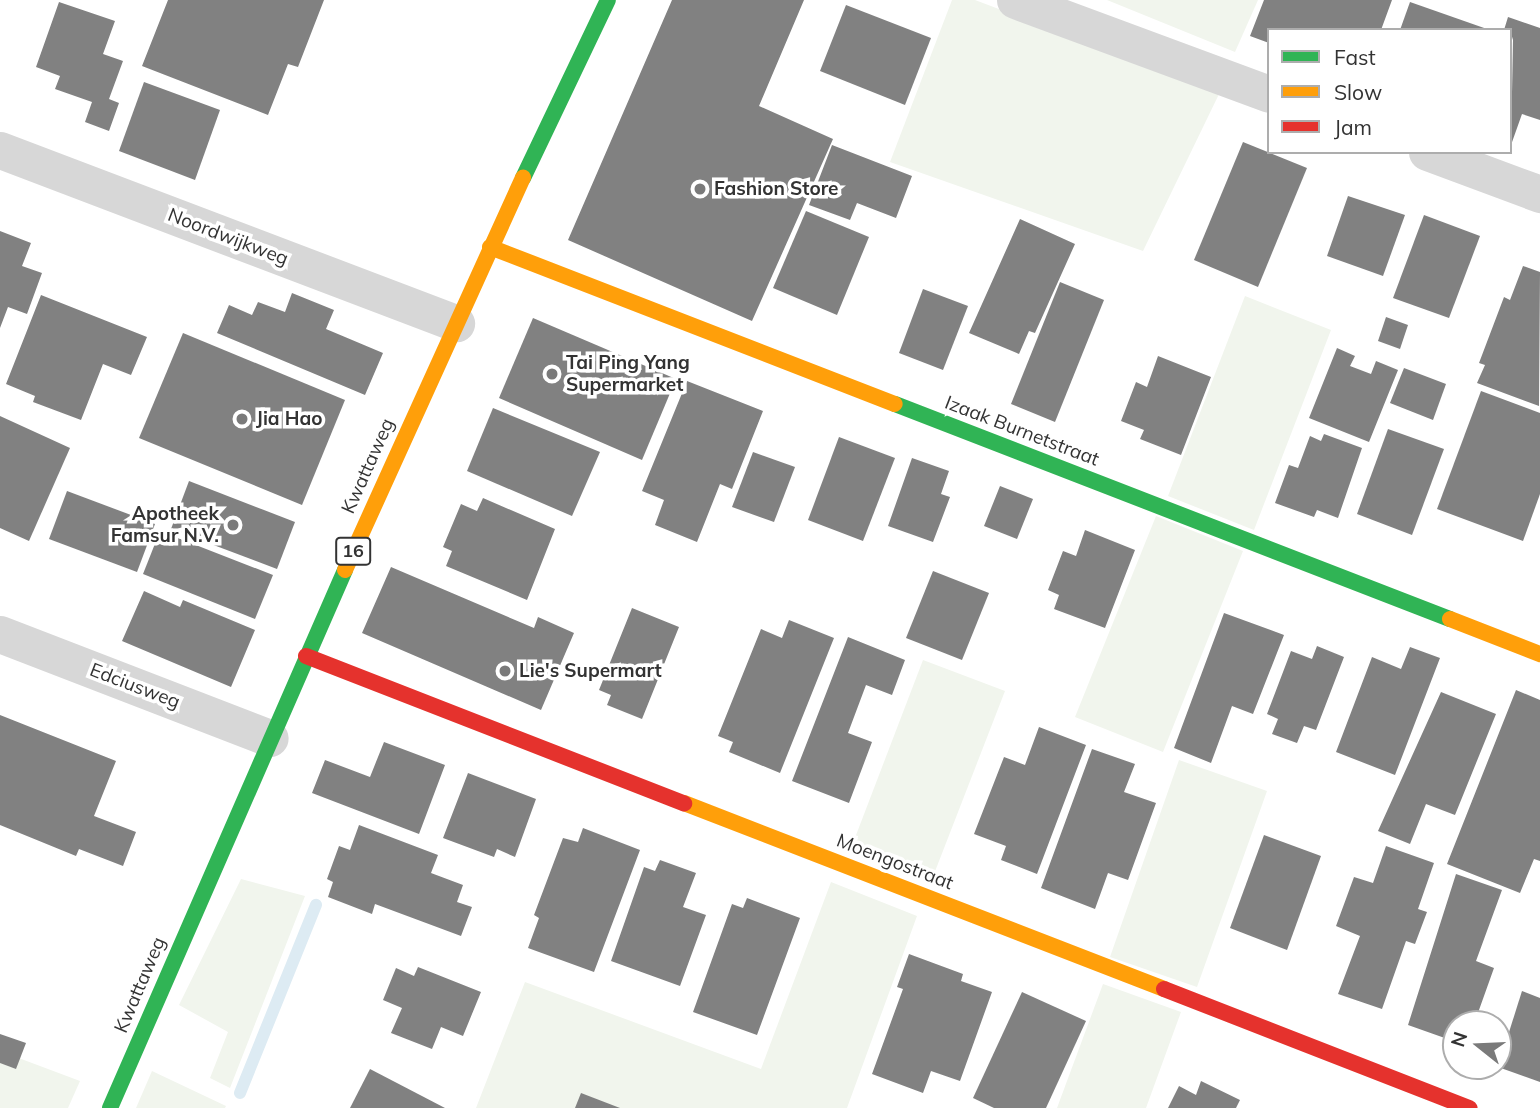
<!DOCTYPE html>
<html>
<head>
<meta charset="utf-8">
<style>
	body { margin:0 }
	#map { position:relative; width:1540px; height:1108px; overflow:hidden; background:#fff; font-family:Mulish,sans-serif }
	div>[style] { position:absolute }
	.green>* { inset:0; background:#f1f5ed }
	.stream>* { height:12px; margin:-6px; padding:0 6px; transform-origin:6px; border-radius:6px; background:#ddebf3 }
	.building>* { inset:0; background:#818181 }
	.street>* { height:37px; margin:-18.5px; padding:0 18.5px; transform-origin:18.5px; border-radius:18.5px; background:#d7d7d7 }
	.fast>* { height:16px; margin:-8px; padding:0 8px; transform-origin:8px; border-radius:8px; background:#30b455 }
	.slow>* { height:16px; margin:-8px; padding:0 8px; transform-origin:8px; border-radius:8px; background:#ff9f0a }
	.jam>* { height:16px; margin:-8px; padding:0 8px; transform-origin:8px; border-radius:8px; background:#e5322d }
	.dots>* { width:19px; height:19px; translate:-50% -50%; box-sizing:border-box; border:4px solid #fff; border-radius:50% }
	span { translate:-50% -50%; white-space:nowrap; text-align:center; line-height:1.15; -webkit-text-stroke:7px #fff; paint-order:stroke }
	.shield-label span { padding:2px 5px; background:#fff; border:2px solid; border-radius:5px; -webkit-text-stroke-width:0 }
	.shield-label { font-size:18px; color:#333; font-weight:700 }
	.poi-label { font-size:19px; color:#333; font-weight:700 }
	.left { translate:0 -50%; text-align:left }
	.right { translate:-100% -50%; text-align:right }
	.street-label { font-size:19px; color:#333 }
	.legend { position:absolute; left:1267px; top:28px; width:245px; height:126px; box-sizing:border-box; background:#fff; border:2px solid #adadad; margin:0; padding:9px 12px; list-style:none; font-size:21px; color:#333 }
	.legend li { display:flex; align-items:center; gap:14px; height:35px }
	.legend b { width:35px; border:2px solid #adadad }
	.north { position:absolute; left:1442px; top:1010px; width:70px; height:70px; box-sizing:border-box; background:#fff; border:2px solid #adadad; border-radius:50%; rotate:288deg; font-size:19px; font-weight:700; line-height:28px; text-align:center; color:#333 }
	.north::after { content:''; display:block; margin:auto; width:24px; height:32px; background:#7a7a7a; clip-path:polygon(50% 0,100% 100%,50% 72%,0 100%) }
</style>
</head>
<body>
<div id="map">
	<div class="green">
		<i style="clip-path:polygon(952px 0,975px 0,1220px 92px,1143px 251px,890px 162px)"></i>
		<i style="clip-path:polygon(1107px 0,1258px 0,1235px 52px)"></i>
		<i style="clip-path:polygon(1245px 296px,1331px 330px,1254px 530px,1168px 496px)"></i>
		<i style="clip-path:polygon(1156px 516px,1243px 551px,1163px 752px,1075px 717px)"></i>
		<i style="clip-path:polygon(923px 660px,1005px 691px,934px 874px,853px 843px)"></i>
		<i style="clip-path:polygon(1179px 760px,1267px 791px,1197px 987px,1110px 957px)"></i>
		<i style="clip-path:polygon(241px 879px,305px 896px,230px 1088px,210px 1078px,228px 1032px,179px 1005px)"></i>
		<i style="clip-path:polygon(831px 882px,917px 916px,847px 1108px,476px 1108px,525px 982px,761px 1069px)"></i>
		<i style="clip-path:polygon(1103px 984px,1181px 1012px,1146px 1108px,1057px 1108px)"></i>
		<i style="clip-path:polygon(0 1051px,80px 1081px,68px 1108px,0 1108px)"></i>
		<i style="clip-path:polygon(152px 1071px,226px 1106px,225px 1108px,136px 1108px)"></i>
	</div>
	<div class="stream">
		<i style="left:240px;top:1093px;width:203px;rotate:-68deg"></i>
	</div>
	<div class="building">
		<i style="clip-path:polygon(168px 0,324px 0,298px 67px,288px 64px,268px 115px,142px 66px)"></i>
		<i style="clip-path:polygon(672px 0,804px 0,759px 106px,833px 139px,752px 321px,568px 240px)"></i>
		<i style="clip-path:polygon(1264px 0,1392px 0,1381px 30px,1269px 30px,1269px 43px,1250px 36px)"></i>
		<i style="clip-path:polygon(59px 2px,115px 21px,103px 54px,123px 61px,109px 99px,119px 103px,109px 131px,85px 122px,92px 102px,55px 89px,60px 76px,36px 67px)"></i>
		<i style="clip-path:polygon(1410px 2px,1487px 29px,1487px 30px,1400px 30px)"></i>
		<i style="clip-path:polygon(846px 5px,931px 38px,905px 105px,820px 71px)"></i>
		<i style="clip-path:polygon(1508px 17px,1540px 28px,1540px 120px,1522px 114px,1511px 145px,1513px 40px,1510px 30px,1504px 30px)"></i>
		<i style="clip-path:polygon(144px 82px,220px 110px,195px 180px,119px 151px)"></i>
		<i style="clip-path:polygon(1243px 142px,1307px 168px,1258px 287px,1194px 260px)"></i>
		<i style="clip-path:polygon(832px 145px,912px 176px,896px 218px,857px 203px,850px 220px,809px 205px)"></i>
		<i style="clip-path:polygon(1348px 196px,1405px 215px,1383px 276px,1327px 256px)"></i>
		<i style="clip-path:polygon(806px 211px,869px 237px,837px 315px,773px 288px)"></i>
		<i style="clip-path:polygon(1424px 215px,1480px 236px,1449px 318px,1393px 298px)"></i>
		<i style="clip-path:polygon(1020px 219px,1075px 244px,1035px 333px,1029px 331px,1019px 354px,969px 333px)"></i>
		<i style="clip-path:polygon(0 231px,31px 243px,22px 266px,42px 273px,27px 314px,8px 307px,0 328px)"></i>
		<i style="clip-path:polygon(1523px 266px,1540px 272px,1539px 406px,1477px 383px,1485px 365px,1479px 363px,1504px 297px,1510px 300px)"></i>
		<i style="clip-path:polygon(1060px 282px,1104px 300px,1055px 422px,1011px 404px)"></i>
		<i style="clip-path:polygon(923px 289px,968px 306px,943px 370px,899px 353px)"></i>
		<i style="clip-path:polygon(292px 293px,334px 310px,326px 329px,383px 353px,365px 395px,217px 333px,229px 305px,252px 315px,258px 302px,285px 312px)"></i>
		<i style="clip-path:polygon(41px 295px,147px 337px,131px 375px,103px 364px,81px 420px,33px 402px,35px 396px,6px 384px)"></i>
		<i style="clip-path:polygon(1386px 317px,1408px 325px,1400px 349px,1378px 341px)"></i>
		<i style="clip-path:polygon(533px 318px,676px 379px,642px 460px,499px 398px)"></i>
		<i style="clip-path:polygon(183px 333px,345px 400px,302px 505px,139px 438px)"></i>
		<i style="clip-path:polygon(1337px 348px,1355px 356px,1350px 366px,1371px 374px,1376px 361px,1398px 370px,1369px 442px,1309px 418px)"></i>
		<i style="clip-path:polygon(1158px 356px,1211px 377px,1181px 455px,1140px 439px,1144px 430px,1121px 421px,1136px 382px,1147px 387px)"></i>
		<i style="clip-path:polygon(1404px 368px,1446px 384px,1433px 420px,1390px 403px)"></i>
		<i style="clip-path:polygon(687px 381px,763px 411px,732px 489px,720px 484px,697px 542px,655px 525px,664px 500px,642px 491px)"></i>
		<i style="clip-path:polygon(1481px 391px,1540px 413px,1540px 494px,1523px 541px,1437px 509px)"></i>
		<i style="clip-path:polygon(493px 408px,600px 452px,572px 516px,467px 471px)"></i>
		<i style="clip-path:polygon(0 416px,70px 448px,29px 541px,0 528px)"></i>
		<i style="clip-path:polygon(1388px 429px,1444px 449px,1412px 535px,1357px 514px)"></i>
		<i style="clip-path:polygon(1324px 434px,1362px 448px,1338px 518px,1317px 510px,1314px 517px,1275px 503px,1289px 465px,1298px 468px,1310px 436px,1321px 441px)"></i>
		<i style="clip-path:polygon(839px 437px,895px 458px,863px 541px,808px 520px)"></i>
		<i style="clip-path:polygon(753px 452px,795px 467px,774px 522px,732px 507px)"></i>
		<i style="clip-path:polygon(912px 458px,949px 471px,941px 494px,950px 497px,933px 542px,888px 526px)"></i>
		<i style="clip-path:polygon(189px 481px,295px 522px,277px 569px,171px 529px)"></i>
		<i style="clip-path:polygon(1000px 486px,1033px 499px,1017px 539px,984px 526px)"></i>
		<i style="clip-path:polygon(67px 491px,155px 524px,137px 572px,49px 539px)"></i>
		<i style="clip-path:polygon(483px 498px,555px 529px,527px 600px,446px 566px,452px 551px,443px 547px,461px 504px,477px 511px)"></i>
		<i style="clip-path:polygon(1085px 530px,1135px 550px,1105px 628px,1054px 609px,1059px 595px,1048px 590px,1063px 551px,1076px 556px)"></i>
		<i style="clip-path:polygon(160px 531px,273px 575px,255px 619px,143px 574px)"></i>
		<i style="clip-path:polygon(391px 567px,534px 628px,538px 617px,574px 633px,541px 710px,362px 633px)"></i>
		<i style="clip-path:polygon(933px 571px,989px 593px,962px 660px,906px 638px)"></i>
		<i style="clip-path:polygon(144px 591px,180px 607px,183px 600px,255px 630px,231px 687px,122px 641px)"></i>
		<i style="clip-path:polygon(632px 608px,679px 627px,642px 719px,607px 705px,611px 695px,599px 690px)"></i>
		<i style="clip-path:polygon(1224px 613px,1284px 635px,1253px 714px,1232px 706px,1211px 763px,1174px 748px)"></i>
		<i style="clip-path:polygon(789px 620px,834px 638px,780px 773px,729px 752px,733px 742px,718px 736px,761px 629px,782px 638px)"></i>
		<i style="clip-path:polygon(848px 637px,905px 660px,892px 695px,866px 685px,848px 733px,872px 742px,849px 803px,792px 781px)"></i>
		<i style="clip-path:polygon(1317px 646px,1344px 657px,1316px 730px,1304px 726px,1297px 743px,1272px 734px,1278px 719px,1267px 714px,1291px 651px,1312px 659px)"></i>
		<i style="clip-path:polygon(1410px 647px,1440px 658px,1395px 775px,1336px 752px,1372px 657px,1401px 669px)"></i>
		<i style="clip-path:polygon(1516px 690px,1540px 700px,1540px 861px,1534px 859px,1520px 893px,1447px 864px)"></i>
		<i style="clip-path:polygon(1441px 692px,1496px 714px,1455px 815px,1426px 804px,1410px 844px,1378px 831px)"></i>
		<i style="clip-path:polygon(0 715px,116px 761px,94px 816px,136px 832px,123px 866px,79px 849px,76px 856px,0 825px)"></i>
		<i style="clip-path:polygon(1039px 727px,1086px 745px,1037px 874px,1001px 860px,1006px 846px,974px 834px,1004px 757px,1025px 765px)"></i>
		<i style="clip-path:polygon(384px 742px,445px 765px,419px 834px,312px 793px,325px 760px,370px 777px)"></i>
		<i style="clip-path:polygon(1092px 749px,1135px 764px,1124px 792px,1156px 803px,1128px 880px,1108px 873px,1095px 909px,1041px 888px)"></i>
		<i style="clip-path:polygon(468px 773px,536px 799px,515px 857px,497px 849px,494px 857px,443px 838px)"></i>
		<i style="clip-path:polygon(359px 825px,438px 855px,431px 873px,463px 885px,457px 902px,472px 907px,461px 936px,375px 904px,372px 914px,328px 897px,333px 882px,327px 879px,339px 846px,350px 850px)"></i>
		<i style="clip-path:polygon(583px 828px,640px 850px,594px 972px,528px 948px,539px 918px,534px 915px,563px 838px,578px 842px)"></i>
		<i style="clip-path:polygon(1264px 835px,1321px 856px,1287px 950px,1230px 928px)"></i>
		<i style="clip-path:polygon(1386px 846px,1434px 863px,1418px 909px,1427px 912px,1415px 944px,1406px 941px,1382px 1009px,1338px 994px,1360px 936px,1336px 926px,1354px 877px,1373px 883px)"></i>
		<i style="clip-path:polygon(660px 860px,696px 873px,683px 907px,706px 915px,680px 986px,611px 961px,644px 867px,655px 871px)"></i>
		<i style="clip-path:polygon(1456px 874px,1502px 890px,1476px 961px,1494px 968px,1474px 1024px,1456px 1024px,1456px 1042px,1408px 1025px)"></i>
		<i style="clip-path:polygon(747px 898px,800px 918px,757px 1035px,693px 1012px,732px 904px,743px 908px)"></i>
		<i style="clip-path:polygon(909px 954px,963px 974px,961px 981px,992px 992px,960px 1081px,931px 1071px,923px 1093px,872px 1074px,903px 989px,897px 987px)"></i>
		<i style="clip-path:polygon(418px 967px,481px 992px,463px 1036px,441px 1027px,432px 1049px,391px 1033px,402px 1008px,383px 1000px,396px 968px,414px 976px)"></i>
		<i style="clip-path:polygon(1522px 991px,1540px 998px,1540px 1082px,1498px 1067px)"></i>
		<i style="clip-path:polygon(1022px 992px,1086px 1021px,1046px 1108px,994px 1108px,973px 1098px)"></i>
		<i style="clip-path:polygon(0 1034px,26px 1043px,16px 1069px,0 1063px)"></i>
		<i style="clip-path:polygon(370px 1069px,445px 1108px,350px 1108px)"></i>
		<i style="clip-path:polygon(1201px 1081px,1240px 1100px,1236px 1108px,1168px 1108px,1179px 1086px,1196px 1095px)"></i>
		<i style="clip-path:polygon(581px 1093px,620px 1108px,575px 1108px)"></i>
	</div>
	<div class="street">
		<i style="left:1015px;top:0;width:271px;rotate:20.3deg"></i>
		<i style="left:0;top:150px;width:488px;rotate:20.8deg"></i>
		<i style="left:1427px;top:152px;width:121px;rotate:20.4deg"></i>
		<i style="left:0;top:634px;width:289px;rotate:21.1deg"></i>
	</div>
	<div class="fast">
		<i style="left:523px;top:178px;width:197px;rotate:-64.5deg"></i>
		<i style="left:895px;top:404px;width:595px;rotate:21.18deg"></i>
		<i style="left:110px;top:1108px;width:587px;rotate:-66.4deg"></i>
	</div>
	<div class="slow">
		<i style="left:490px;top:247px;width:434px;rotate:21.2deg"></i>
		<i style="left:345px;top:570px;width:431px;rotate:-65.6deg"></i>
		<i style="left:1450px;top:619px;width:97px;rotate:21.3deg"></i>
		<i style="left:684px;top:803px;width:515px;rotate:21.18deg"></i>
	</div>
	<div class="jam">
		<i style="left:306px;top:656px;width:406px;rotate:21.3deg"></i>
		<i style="left:1164px;top:989px;width:328px;rotate:21.3deg"></i>
	</div>
	<div class="dots">
		<i style="left:700px;top:189px;background:#7a7a7a"></i>
		<i style="left:552px;top:374px;background:#7a7a7a"></i>
		<i style="left:242px;top:419px;background:#7a7a7a"></i>
		<i style="left:233px;top:525px;background:#7a7a7a"></i>
		<i style="left:505px;top:671px;background:#7a7a7a"></i>
	</div>
	<div class="shield-label">
		<span style="left:353px;top:551px">16</span>
	</div>
	<div class="poi-label">
		<span class="left" style="left:714px;top:189px">Fashion Store</span>
		<span class="left" style="left:566px;top:374px">Tai Ping Yang<br>Supermarket</span>
		<span class="left" style="left:256px;top:419px">Jia Hao</span>
		<span class="right" style="left:219px;top:525px">Apotheek<br>Famsur N.V.</span>
		<span class="left" style="left:519px;top:671px">Lie's Supermart</span>
	</div>
	<div class="street-label">
		<span style="left:228px;top:237px;rotate:21deg">Noordwijkweg</span>
		<span style="left:1022px;top:431px;rotate:21deg">Izaak Burnetstraat</span>
		<span style="left:368px;top:466px;rotate:-66deg">Kwattaweg</span>
		<span style="left:135px;top:686px;rotate:21deg">Edciusweg</span>
		<span style="left:895px;top:862px;rotate:21deg">Moengostraat</span>
		<span style="left:140px;top:985px;rotate:-67deg">Kwattaweg</span>
	</div>
	<ul class="legend">
	<li><b style="height:9px;background:#30b455"></b>Fast</li>
	<li><b style="height:9px;background:#ff9f0a"></b>Slow</li>
	<li><b style="height:9px;background:#e5322d"></b>Jam</li>
	</ul>
	<div class="north">N</div>
</div>
</body>
</html>
